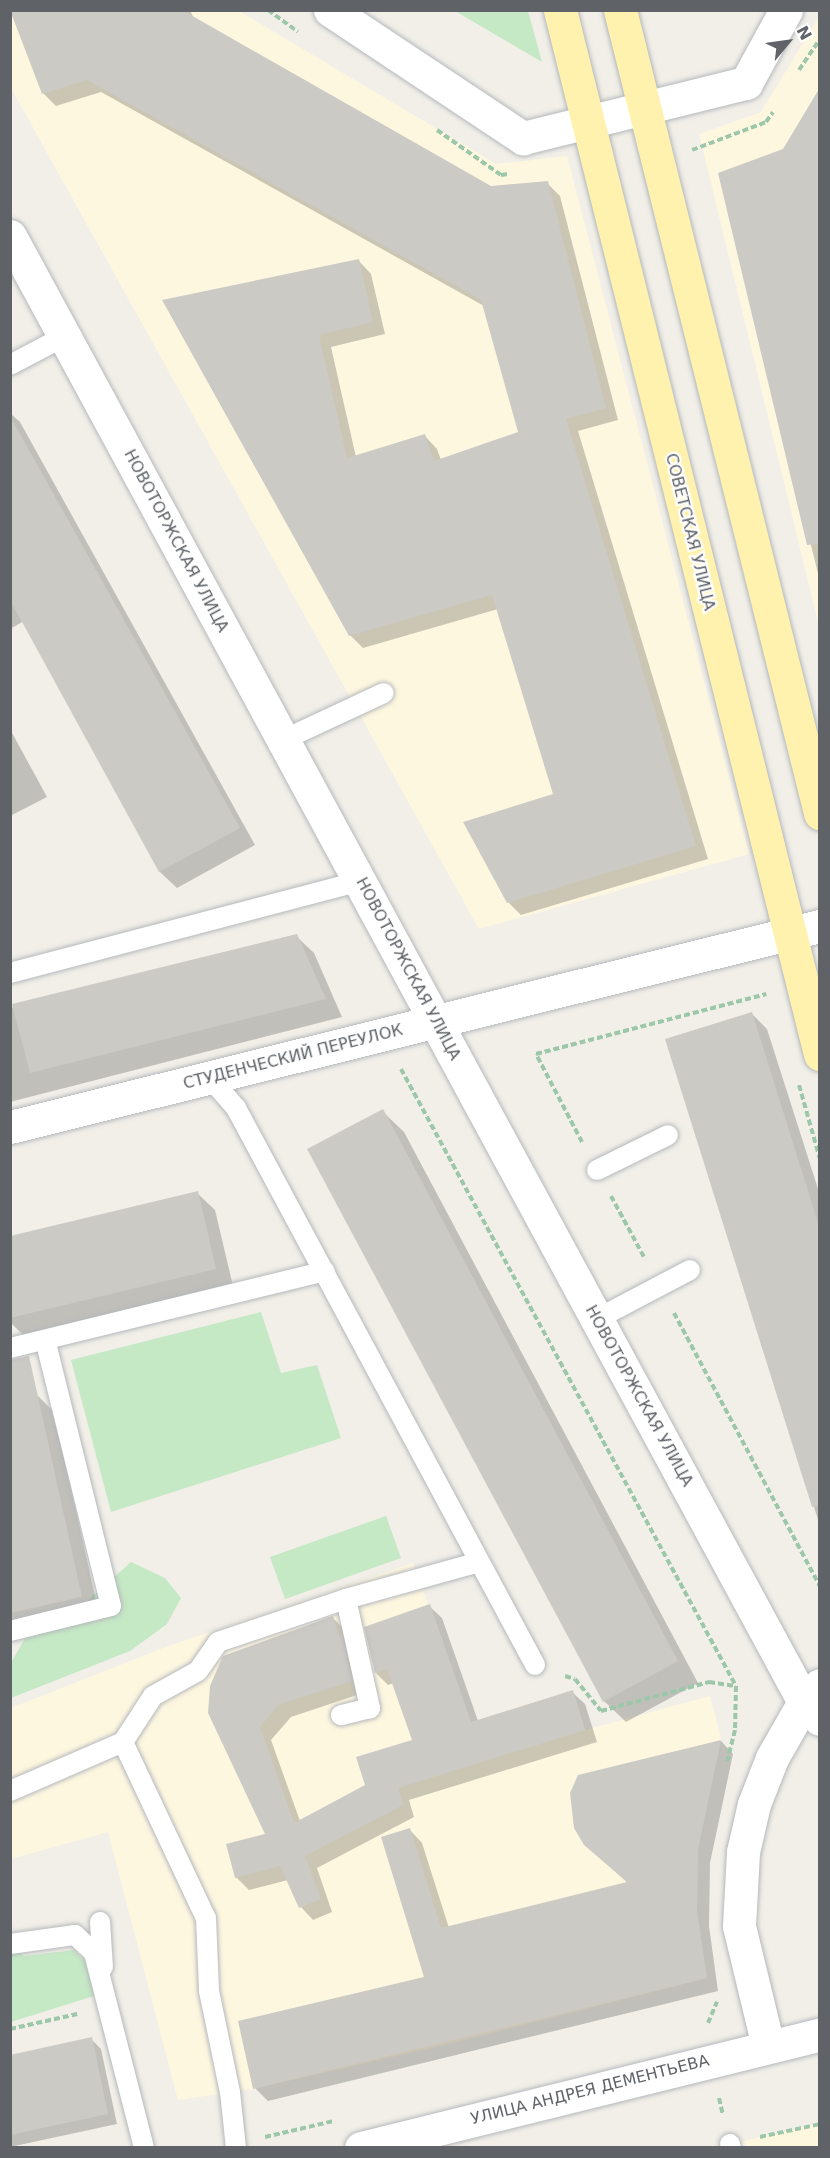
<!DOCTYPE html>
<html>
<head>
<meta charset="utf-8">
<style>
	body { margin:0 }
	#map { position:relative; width:830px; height:2158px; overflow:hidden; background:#f1efe8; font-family:"DejaVu Sans",sans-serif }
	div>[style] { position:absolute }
	.commercial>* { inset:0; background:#fef7e0 }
	.green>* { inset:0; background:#c5e8c5 }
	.shadow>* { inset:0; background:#0003 }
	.building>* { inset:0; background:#cccac5 }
	.path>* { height:4px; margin-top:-2px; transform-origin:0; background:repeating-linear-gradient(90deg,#9cc7a9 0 6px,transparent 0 9px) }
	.roads { filter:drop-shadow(0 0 2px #b5b8bc) drop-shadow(0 0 2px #b5b8bc) }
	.lane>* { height:20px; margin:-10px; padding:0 10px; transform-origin:10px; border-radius:10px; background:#fff }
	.street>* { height:33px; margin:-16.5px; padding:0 16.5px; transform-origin:16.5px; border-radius:16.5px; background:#fff }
	.secondary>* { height:33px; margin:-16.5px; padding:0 16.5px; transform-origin:16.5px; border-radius:16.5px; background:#fff }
	.primary>* { height:33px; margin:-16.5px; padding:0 16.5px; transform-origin:16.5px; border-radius:16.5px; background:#fff2af }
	span { translate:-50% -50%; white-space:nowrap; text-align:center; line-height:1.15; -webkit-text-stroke:4.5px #fff; paint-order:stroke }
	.street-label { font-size:16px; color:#5f6368 }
	.frame { position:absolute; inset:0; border:12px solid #5f6368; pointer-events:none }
	.north { position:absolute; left:758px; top:12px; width:60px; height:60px; -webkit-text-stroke:4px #fff; paint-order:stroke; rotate:61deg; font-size:16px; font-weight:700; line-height:24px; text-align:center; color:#5f6368 }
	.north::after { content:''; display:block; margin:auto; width:21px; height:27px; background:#5f6368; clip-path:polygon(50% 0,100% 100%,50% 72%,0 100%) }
</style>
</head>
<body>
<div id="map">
	<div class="commercial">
		<i style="clip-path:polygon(10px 11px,239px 11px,496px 164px,567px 156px,749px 854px,479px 929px,11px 88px)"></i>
		<i style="clip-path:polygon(819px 17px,819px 626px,699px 134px,761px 112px)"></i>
		<i style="clip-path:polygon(413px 1563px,471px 1722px,573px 1690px,585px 1730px,710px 1696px,721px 1739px,698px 1849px,697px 1912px,707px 1978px,444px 2045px,253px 2089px,178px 2100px,108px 1832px,11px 1859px,11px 1708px,171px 1645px)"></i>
		<i style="clip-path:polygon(819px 2124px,819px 2147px,715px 2148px,730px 2144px)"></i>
	</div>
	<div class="green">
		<i style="clip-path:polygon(455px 11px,528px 11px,542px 62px)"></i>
		<i style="clip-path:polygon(261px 1312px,281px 1373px,317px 1365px,341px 1438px,111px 1512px,71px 1360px)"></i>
		<i style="clip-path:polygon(386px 1516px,401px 1558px,285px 1599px,270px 1557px)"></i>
		<i style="clip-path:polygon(131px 1562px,165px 1578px,181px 1598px,167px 1624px,130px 1651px,11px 1698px,11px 1663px,26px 1636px,86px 1602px)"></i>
		<i style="clip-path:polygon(10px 1942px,24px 1956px,74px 1950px,89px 1965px,94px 1996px,11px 2022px)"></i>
	</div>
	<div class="shadow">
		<i style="clip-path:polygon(10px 10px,190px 10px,194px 19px,490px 188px,547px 183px,560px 196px,618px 420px,578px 431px,708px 859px,521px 915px,508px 902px,555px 795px,498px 609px,363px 648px,350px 635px,164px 301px,359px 261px,371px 274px,385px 334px,331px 347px,356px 457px,425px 436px,437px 449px,441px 460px,520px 433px,484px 306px,101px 92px,56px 106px,43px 93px)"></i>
		<i style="clip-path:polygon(820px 92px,820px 582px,720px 174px,784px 150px)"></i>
		<i style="clip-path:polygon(10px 413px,20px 422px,255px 845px,177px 888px,160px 872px,24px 621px,10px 629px)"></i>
		<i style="clip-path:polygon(10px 729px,47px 797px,10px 816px)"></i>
		<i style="clip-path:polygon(296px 936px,314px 953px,342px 1017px,10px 1102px,10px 1008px)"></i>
		<i style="clip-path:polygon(752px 1014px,767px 1029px,820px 1195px,820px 1526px,667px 1040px)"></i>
		<i style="clip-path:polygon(382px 1111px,404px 1132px,698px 1683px,626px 1722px,604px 1701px)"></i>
		<i style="clip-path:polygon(197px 1193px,215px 1210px,233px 1286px,24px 1336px,10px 1322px,10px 1237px)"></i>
		<i style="clip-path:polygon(36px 1394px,54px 1412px,99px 1614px,23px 1631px,10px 1619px,10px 1400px)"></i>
		<i style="clip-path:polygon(429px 1606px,442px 1618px,478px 1721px,572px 1692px,585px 1704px,597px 1742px,409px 1800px,414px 1817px,317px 1868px,332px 1912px,313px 1920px,301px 1907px,288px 1880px,249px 1890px,236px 1877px,267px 1835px,210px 1713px,333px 1618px,345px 1630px,363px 1693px,291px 1717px,271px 1740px,300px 1821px,367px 1786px,414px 1741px,394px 1683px,388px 1685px,376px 1673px)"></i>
		<i style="clip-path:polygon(721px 1741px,733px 1754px,710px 1863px,709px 1926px,718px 1991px,268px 2101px,255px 2088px,426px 1978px,410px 1830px,422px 1843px,449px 1928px,628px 1883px,599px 1857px,579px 1777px)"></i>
		<i style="clip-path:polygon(91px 2039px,101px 2049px,117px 2124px,10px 2147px,10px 2056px)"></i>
	</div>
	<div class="building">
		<i style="clip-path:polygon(10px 10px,182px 10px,491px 186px,548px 181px,606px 408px,566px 419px,696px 846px,507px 903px,463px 822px,553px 794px,492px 595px,349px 636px,162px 300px,359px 259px,373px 322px,319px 335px,347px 458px,425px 434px,434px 461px,518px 432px,481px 300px,87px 80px,42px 94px)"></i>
		<i style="clip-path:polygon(819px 89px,819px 544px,807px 545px,718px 173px,783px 149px)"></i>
		<i style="clip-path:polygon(10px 416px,240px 828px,159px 872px,10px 600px)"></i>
		<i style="clip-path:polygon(297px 934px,326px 999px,30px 1073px,12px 1004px)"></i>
		<i style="clip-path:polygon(752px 1012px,819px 1226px,819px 1506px,812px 1507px,665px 1039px)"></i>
		<i style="clip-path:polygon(383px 1109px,678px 1661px,603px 1702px,307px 1149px)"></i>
		<i style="clip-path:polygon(198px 1191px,216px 1269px,10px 1318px,10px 1236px)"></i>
		<i style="clip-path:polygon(29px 1356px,82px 1597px,10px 1613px,10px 1360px)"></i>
		<i style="clip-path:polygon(430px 1604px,471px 1722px,573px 1690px,585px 1730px,398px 1788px,403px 1805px,305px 1856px,321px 1899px,299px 1908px,280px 1866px,235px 1878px,226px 1844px,265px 1834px,208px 1713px,210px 1686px,223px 1656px,333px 1616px,339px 1636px,342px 1635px,352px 1681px,278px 1705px,260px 1727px,294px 1823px,365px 1785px,356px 1757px,412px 1740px,387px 1669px,375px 1673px,364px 1627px)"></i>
		<i style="clip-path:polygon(721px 1740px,698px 1849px,697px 1912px,707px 1978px,253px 2089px,238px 2021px,424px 1977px,381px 1837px,410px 1828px,441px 1928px,627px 1882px,584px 1845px,574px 1828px,570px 1793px,578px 1775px)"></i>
		<i style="clip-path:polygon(92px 2037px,108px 2114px,10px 2135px,10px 2055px)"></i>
	</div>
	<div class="path">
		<i style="left:268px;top:10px;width:37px;rotate:36deg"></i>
		<i style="left:799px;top:70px;width:37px;rotate:-56deg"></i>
		<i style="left:437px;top:130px;width:78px;rotate:35.1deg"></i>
		<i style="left:501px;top:175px;width:7px;rotate:-8deg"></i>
		<i style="left:692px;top:150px;width:79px;rotate:-20.7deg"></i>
		<i style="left:766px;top:122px;width:12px;rotate:-55deg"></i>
		<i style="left:401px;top:1069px;width:702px;rotate:61.5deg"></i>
		<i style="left:736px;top:1686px;width:44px;rotate:91.3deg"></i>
		<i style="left:735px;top:1730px;width:32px;rotate:104deg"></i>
		<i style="left:799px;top:1085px;width:77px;rotate:74.2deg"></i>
		<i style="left:582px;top:1142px;width:99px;rotate:-117.6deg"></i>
		<i style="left:536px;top:1054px;width:238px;rotate:-14.6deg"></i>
		<i style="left:611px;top:1196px;width:72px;rotate:61.6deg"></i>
		<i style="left:674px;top:1313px;width:310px;rotate:61.9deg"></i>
		<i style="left:565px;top:1676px;width:10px;rotate:17deg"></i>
		<i style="left:575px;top:1679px;width:41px;rotate:50.9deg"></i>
		<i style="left:601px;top:1711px;width:112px;rotate:-15deg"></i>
		<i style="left:709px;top:1682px;width:26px;rotate:9deg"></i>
		<i style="left:708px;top:2023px;width:23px;rotate:-67deg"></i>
		<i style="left:10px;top:2029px;width:69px;rotate:-12.6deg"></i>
		<i style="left:719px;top:2098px;width:17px;rotate:77deg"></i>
		<i style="left:265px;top:2137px;width:71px;rotate:-13.1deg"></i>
		<i style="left:760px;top:2137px;width:61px;rotate:-12.2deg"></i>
	</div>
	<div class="roads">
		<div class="lane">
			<i style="left:10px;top:365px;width:62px;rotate:-27.8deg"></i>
			<i style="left:283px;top:740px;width:111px;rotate:-25deg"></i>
			<i style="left:10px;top:973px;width:362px;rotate:-14.7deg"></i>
			<i style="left:209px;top:1077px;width:41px;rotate:48.9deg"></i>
			<i style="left:236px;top:1108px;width:632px;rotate:61.77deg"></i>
			<i style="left:597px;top:1170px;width:79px;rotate:-26.2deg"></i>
			<i style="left:597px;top:1319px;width:105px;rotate:-27.8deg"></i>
			<i style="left:10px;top:1348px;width:324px;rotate:-13.7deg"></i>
			<i style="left:346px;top:1599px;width:138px;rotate:-15.5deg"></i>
			<i style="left:10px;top:1631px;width:104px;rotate:-13.9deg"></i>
			<i style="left:111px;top:1606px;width:274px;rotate:-103.9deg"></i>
			<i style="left:123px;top:1742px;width:55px;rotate:-56.9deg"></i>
			<i style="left:153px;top:1696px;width:51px;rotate:-29.1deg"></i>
			<i style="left:198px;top:1671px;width:35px;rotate:-55deg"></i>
			<i style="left:218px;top:1642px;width:135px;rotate:-18.6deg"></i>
			<i style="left:346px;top:1599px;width:112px;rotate:77.6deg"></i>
			<i style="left:370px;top:1708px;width:30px;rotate:166deg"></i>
			<i style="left:10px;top:1791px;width:123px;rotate:-23.4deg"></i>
			<i style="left:123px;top:1742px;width:195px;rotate:64.8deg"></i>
			<i style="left:206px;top:1918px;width:73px;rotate:87.6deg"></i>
			<i style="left:209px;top:1991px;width:103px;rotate:78.3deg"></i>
			<i style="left:230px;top:2092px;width:56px;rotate:83.9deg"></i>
			<i style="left:100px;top:1922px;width:45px;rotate:86.2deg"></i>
			<i style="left:10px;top:1944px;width:66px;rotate:-7.9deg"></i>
			<i style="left:75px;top:1935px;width:26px;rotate:43deg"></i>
			<i style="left:94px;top:1953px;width:201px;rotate:75.6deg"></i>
			<i style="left:730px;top:2144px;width:4px;rotate:76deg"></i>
		</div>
		<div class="street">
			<i style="left:330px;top:10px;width:232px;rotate:33.6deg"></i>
			<i style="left:523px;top:138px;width:230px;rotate:-13.9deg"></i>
			<i style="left:746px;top:83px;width:83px;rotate:-61.3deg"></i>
			<i style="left:10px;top:1127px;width:835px;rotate:-13.94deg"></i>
			<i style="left:768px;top:2046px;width:123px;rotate:-103.6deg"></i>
			<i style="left:739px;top:1926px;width:74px;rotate:-86.9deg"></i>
			<i style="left:743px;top:1852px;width:49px;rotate:-77.1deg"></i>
			<i style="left:754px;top:1804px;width:49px;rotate:-68.6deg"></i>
			<i style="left:772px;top:1758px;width:64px;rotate:-60.3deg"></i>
			<i style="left:804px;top:1702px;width:23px;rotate:-47deg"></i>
		</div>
		<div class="secondary">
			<i style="left:10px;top:236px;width:1667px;rotate:61.56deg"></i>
			<i style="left:804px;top:1702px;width:23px;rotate:47deg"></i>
			<i style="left:361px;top:2148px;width:473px;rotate:-13.9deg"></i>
		</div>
		<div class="primary">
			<i style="left:560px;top:10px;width:1076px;rotate:76.02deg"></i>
			<i style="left:620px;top:10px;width:828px;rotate:76.01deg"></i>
		</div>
	</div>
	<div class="street-label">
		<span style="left:690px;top:532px;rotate:76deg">СОВЕТСКАЯ УЛИЦА</span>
		<span style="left:176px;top:541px;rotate:62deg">НОВОТОРЖСКАЯ УЛИЦА</span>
		<span style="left:408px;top:969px;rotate:62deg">НОВОТОРЖСКАЯ УЛИЦА</span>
		<span style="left:293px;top:1057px;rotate:-14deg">СТУДЕНЧЕСКИЙ ПЕРЕУЛОК</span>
		<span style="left:639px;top:1396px;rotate:61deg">НОВОТОРЖСКАЯ УЛИЦА</span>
		<span style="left:590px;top:2090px;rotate:-14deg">УЛИЦА АНДРЕЯ ДЕМЕНТЬЕВА</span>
	</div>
	<div class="frame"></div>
	<div class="north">N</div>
</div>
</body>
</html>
